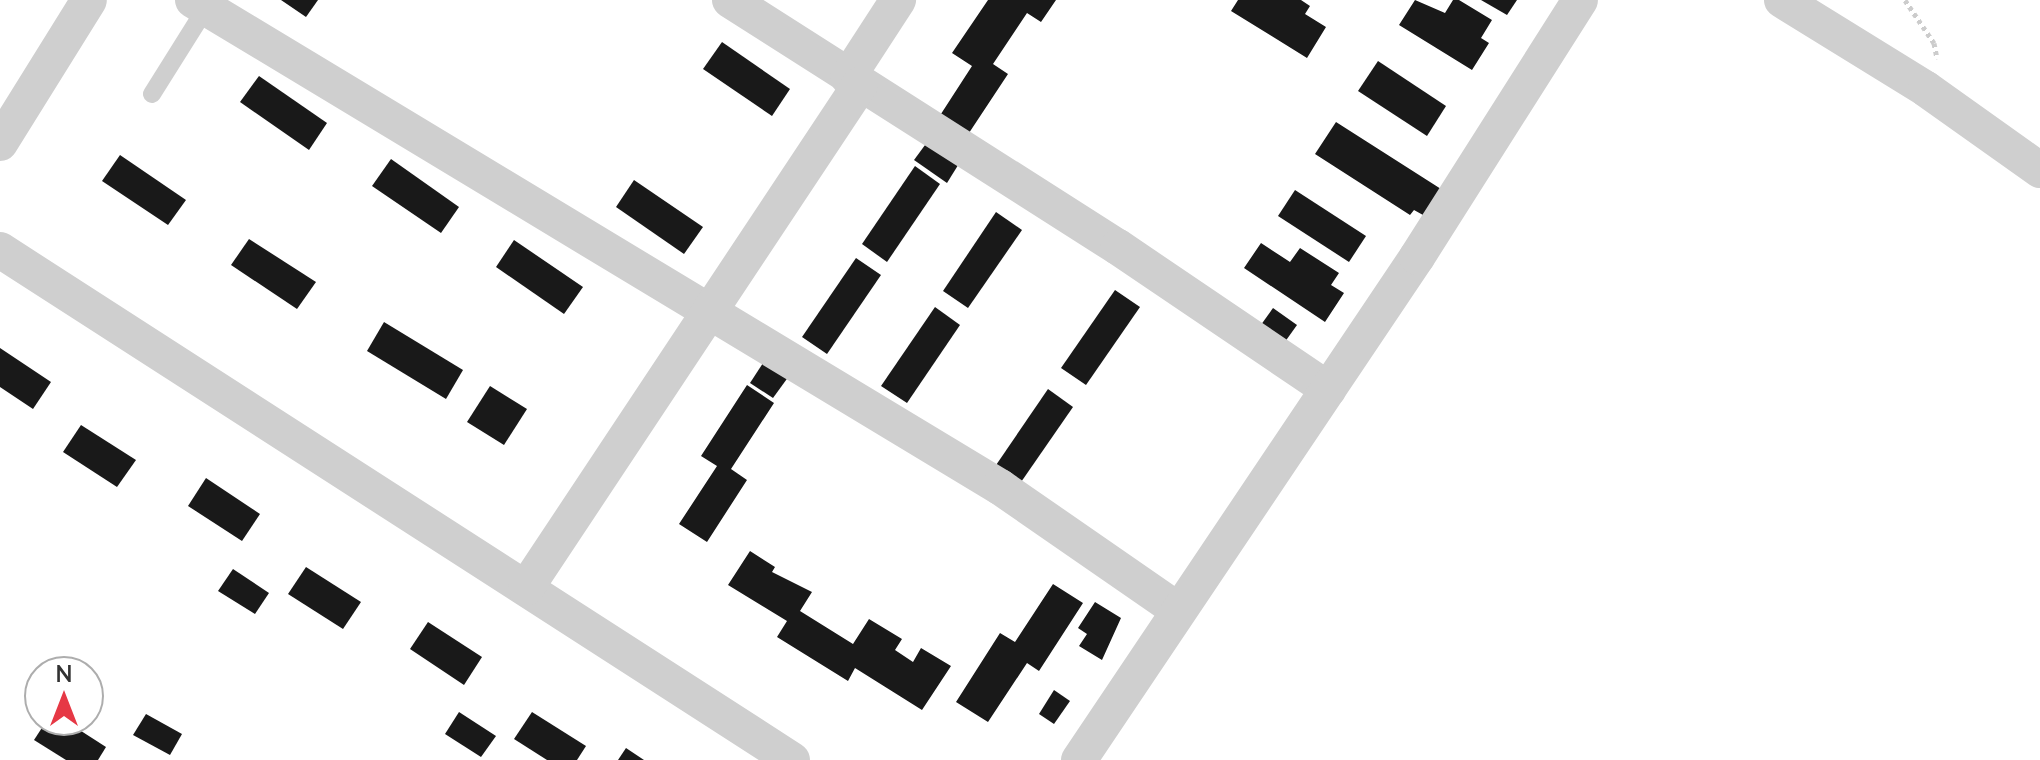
<!DOCTYPE html>
<html>
<head>
<meta charset="utf-8">
<style>
	body { margin:0 }
	#map { position:relative; width:2040px; height:760px; overflow:hidden; background:#fff; font-family:Lato,sans-serif }
	div>[style] { position:absolute }
	.building>* { inset:0; background:#191919 }
	.path>* { height:5px; margin-top:-2.5px; transform-origin:0; background:repeating-linear-gradient(90deg,#ccc 0 4px,transparent 0 8px) }
	.service>* { height:18px; margin:-9px; padding:0 9px; transform-origin:9px; border-radius:9px; background:#cfcfcf }
	.minor>* { height:36px; margin:-18px; padding:0 18px; transform-origin:18px; border-radius:18px; background:#cfcfcf }
	span { translate:-50% -50%; white-space:nowrap; text-align:center; line-height:1.15; -webkit-text-stroke:8px #fff; paint-order:stroke }
	.north { position:absolute; left:24px; top:656px; width:80px; height:80px; box-sizing:border-box; background:#fff; border:2px solid #adadad; border-radius:50%; rotate:0deg; font-size:22px; font-weight:700; line-height:32px; text-align:center; color:#323232 }
	.north::after { content:''; display:block; margin:auto; width:28px; height:36px; background:#e63845; clip-path:polygon(50% 0,100% 100%,50% 72%,0 100%) }
</style>
</head>
<body>
<div id="map">
	<div class="building">
		<i style="clip-path:polygon(281px 0,318px 0,306px 17px)"></i>
		<i style="clip-path:polygon(988px 0,1056px 0,1041px 22px,1027px 13px,993px 64px,1008px 74px,967px 136px,939px 117px,972px 66px,952px 53px)"></i>
		<i style="clip-path:polygon(1238px 0,1301px 0,1310px 6px,1305px 14px,1326px 27px,1307px 58px,1231px 11px)"></i>
		<i style="clip-path:polygon(1415px 0,1445px 13px,1453px 0,1459px 0,1492px 20px,1481px 38px,1489px 43px,1472px 70px,1399px 25px)"></i>
		<i style="clip-path:polygon(1481px 0,1517px 0,1507px 15px)"></i>
		<i style="clip-path:polygon(722px 42px,790px 89px,772px 116px,703px 69px)"></i>
		<i style="clip-path:polygon(1378px 61px,1446px 106px,1427px 136px,1358px 91px)"></i>
		<i style="clip-path:polygon(259px 76px,327px 123px,309px 150px,240px 102px)"></i>
		<i style="clip-path:polygon(1336px 122px,1441px 189px,1423px 215px,1414px 210px,1410px 215px,1315px 154px)"></i>
		<i style="clip-path:polygon(928px 141px,960px 162px,947px 183px,914px 160px)"></i>
		<i style="clip-path:polygon(120px 155px,186px 200px,168px 225px,102px 181px)"></i>
		<i style="clip-path:polygon(391px 159px,459px 207px,441px 233px,372px 186px)"></i>
		<i style="clip-path:polygon(915px 166px,940px 184px,887px 262px,862px 244px)"></i>
		<i style="clip-path:polygon(634px 180px,703px 227px,684px 254px,616px 207px)"></i>
		<i style="clip-path:polygon(1295px 190px,1366px 236px,1349px 262px,1278px 216px)"></i>
		<i style="clip-path:polygon(996px 212px,1022px 230px,968px 308px,943px 291px)"></i>
		<i style="clip-path:polygon(249px 239px,316px 282px,297px 309px,231px 265px)"></i>
		<i style="clip-path:polygon(514px 240px,583px 287px,564px 314px,496px 267px)"></i>
		<i style="clip-path:polygon(1261px 243px,1290px 262px,1300px 248px,1339px 273px,1331px 285px,1344px 293px,1325px 322px,1244px 268px)"></i>
		<i style="clip-path:polygon(856px 258px,881px 275px,827px 354px,802px 337px)"></i>
		<i style="clip-path:polygon(1115px 290px,1140px 307px,1086px 385px,1061px 368px)"></i>
		<i style="clip-path:polygon(935px 307px,960px 325px,907px 403px,881px 386px)"></i>
		<i style="clip-path:polygon(1273px 308px,1297px 325px,1282px 346px,1258px 329px)"></i>
		<i style="clip-path:polygon(384px 322px,463px 370px,446px 399px,367px 351px)"></i>
		<i style="clip-path:polygon(0 348px,51px 382px,33px 409px,0 387px)"></i>
		<i style="clip-path:polygon(765px 360px,789px 376px,773px 398px,750px 383px)"></i>
		<i style="clip-path:polygon(747px 385px,774px 403px,731px 469px,747px 480px,707px 542px,679px 524px,717px 466px,701px 456px)"></i>
		<i style="clip-path:polygon(490px 386px,527px 409px,504px 445px,467px 422px)"></i>
		<i style="clip-path:polygon(1048px 389px,1073px 407px,1019px 485px,994px 468px)"></i>
		<i style="clip-path:polygon(81px 425px,136px 460px,117px 487px,63px 452px)"></i>
		<i style="clip-path:polygon(206px 478px,260px 514px,242px 541px,188px 506px)"></i>
		<i style="clip-path:polygon(750px 551px,775px 567px,772px 572px,812px 592px,800px 611px,853px 644px,869px 619px,902px 639px,895px 650px,913px 662px,921px 648px,951px 666px,922px 710px,855px 668px,848px 681px,777px 637px,787px 621px,728px 585px)"></i>
		<i style="clip-path:polygon(306px 567px,361px 602px,343px 629px,288px 594px)"></i>
		<i style="clip-path:polygon(233px 569px,269px 593px,255px 614px,218px 591px)"></i>
		<i style="clip-path:polygon(1053px 584px,1083px 603px,1039px 671px,1027px 663px,988px 722px,956px 702px,1000px 633px,1015px 642px)"></i>
		<i style="clip-path:polygon(1095px 602px,1121px 618px,1102px 660px,1079px 646px,1087px 634px,1078px 628px)"></i>
		<i style="clip-path:polygon(428px 622px,482px 657px,464px 685px,410px 649px)"></i>
		<i style="clip-path:polygon(1054px 690px,1070px 701px,1054px 724px,1039px 714px)"></i>
		<i style="clip-path:polygon(459px 712px,496px 736px,481px 757px,445px 734px)"></i>
		<i style="clip-path:polygon(532px 712px,586px 746px,577px 760px,547px 760px,514px 739px)"></i>
		<i style="clip-path:polygon(146px 714px,182px 734px,170px 755px,133px 735px)"></i>
		<i style="clip-path:polygon(47px 720px,64px 720px,106px 747px,98px 760px,66px 760px,34px 740px)"></i>
		<i style="clip-path:polygon(626px 748px,644px 760px,618px 760px)"></i>
	</div>
	<div class="path">
		<i style="left:1905px;top:0;width:52px;rotate:56deg"></i>
		<i style="left:1934px;top:43px;width:16px;rotate:79deg"></i>
	</div>
	<div class="service">
		<i style="left:152px;top:94px;width:102px;rotate:-57.9deg"></i>
	</div>
	<div class="minor">
		<i style="left:193px;top:0;width:943px;rotate:31.11deg"></i>
		<i style="left:1000px;top:487px;width:214px;rotate:34.7deg"></i>
		<i style="left:730px;top:0;width:460px;rotate:32.5deg"></i>
		<i style="left:1118px;top:247px;width:254px;rotate:34.1deg"></i>
		<i style="left:1782px;top:0;width:169px;rotate:31.7deg"></i>
		<i style="left:1926px;top:89px;width:140px;rotate:35.4deg"></i>
		<i style="left:848px;top:77px;width:92px;rotate:-57deg"></i>
		<i style="left:0;top:143px;width:168px;rotate:-58.1deg"></i>
		<i style="left:0;top:250px;width:942px;rotate:32.78deg"></i>
		<i style="left:526px;top:588px;width:604px;rotate:-56.42deg"></i>
		<i style="left:1079px;top:760px;width:606px;rotate:-56.1deg"></i>
		<i style="left:1417px;top:257px;width:304px;rotate:-57.6deg"></i>
	</div>
	<div class="north">N</div>
</div>
</body>
</html>
